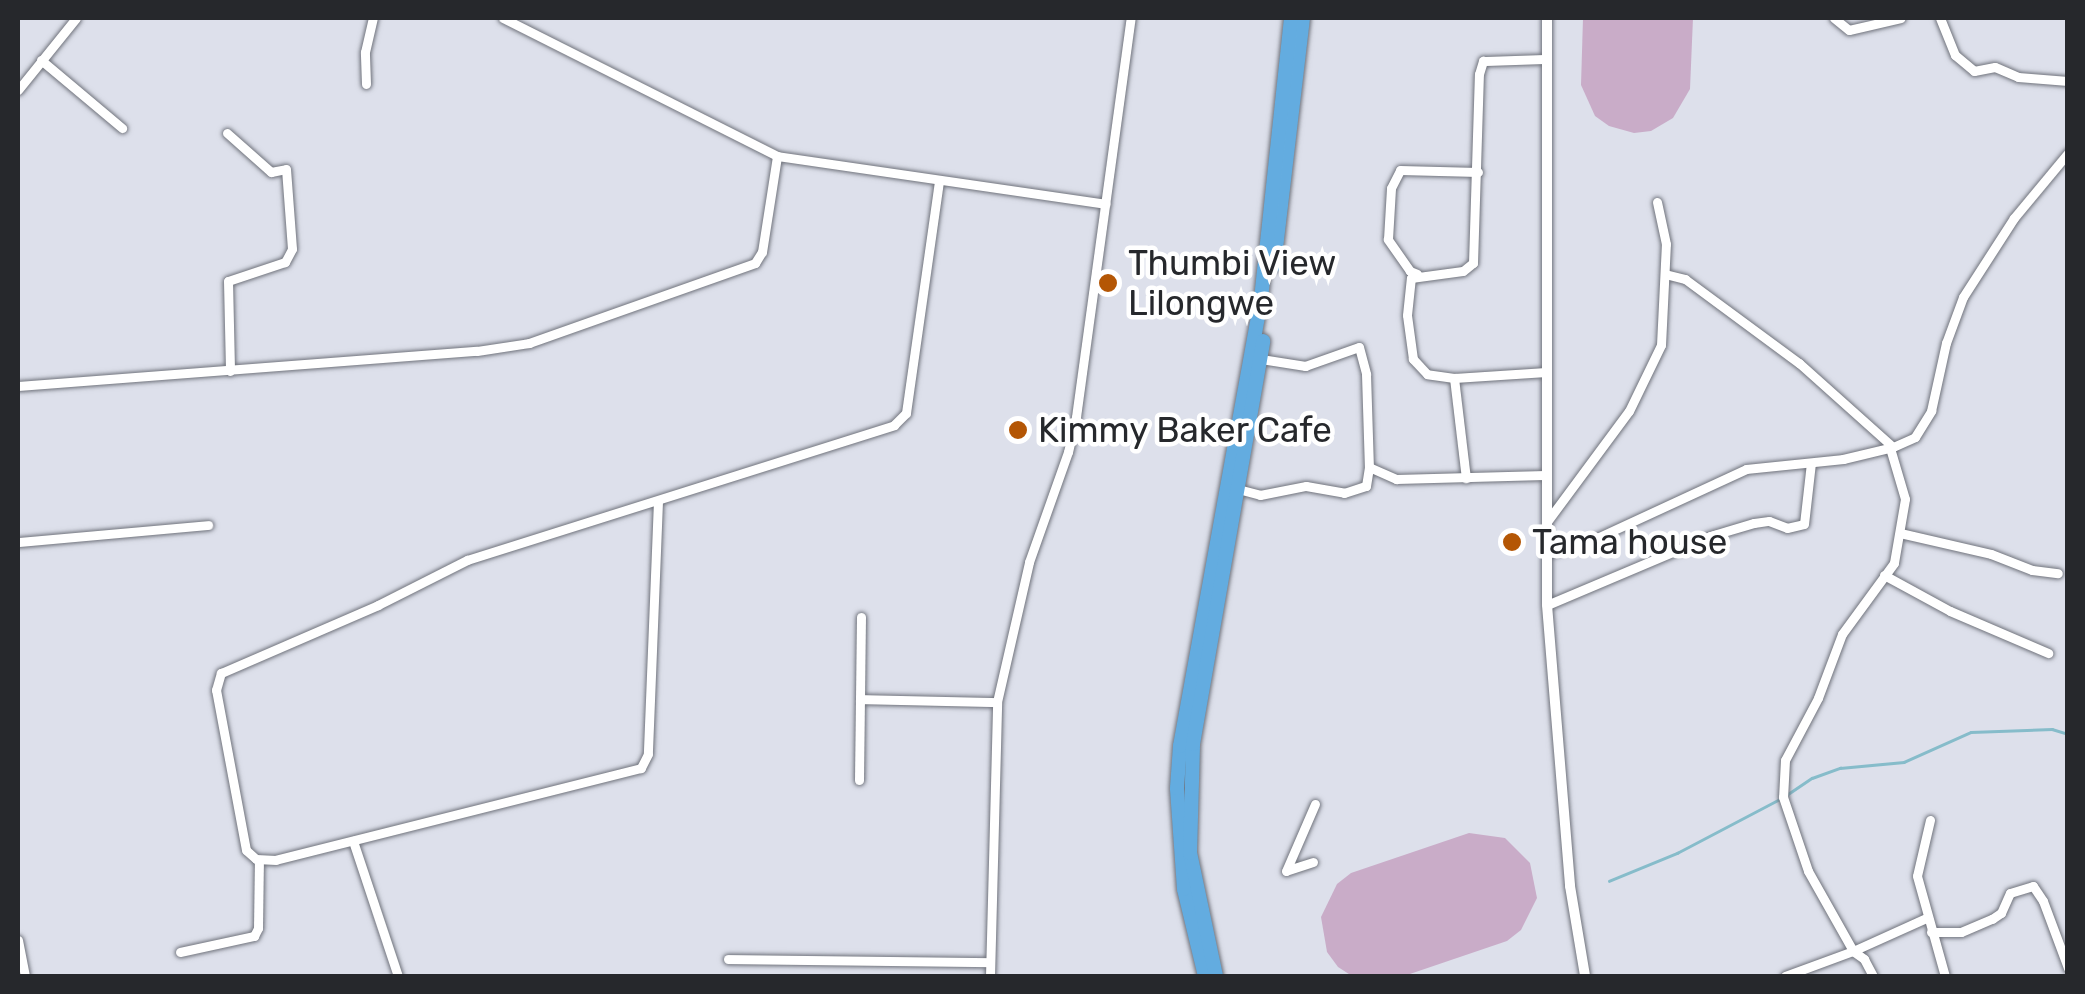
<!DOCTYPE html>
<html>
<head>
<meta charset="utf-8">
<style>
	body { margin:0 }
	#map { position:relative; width:2085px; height:994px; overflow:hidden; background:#dde0eb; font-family:Rubik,sans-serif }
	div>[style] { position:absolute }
	.green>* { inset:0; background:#c9acc8 }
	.stream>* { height:2.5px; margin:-1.25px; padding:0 1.25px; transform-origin:1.25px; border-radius:1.25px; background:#86bcca }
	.roads { filter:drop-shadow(0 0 2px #70737c) drop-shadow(0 0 2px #70737c) }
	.minor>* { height:9px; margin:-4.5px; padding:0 4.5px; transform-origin:4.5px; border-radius:4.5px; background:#fff }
	.tertiary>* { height:10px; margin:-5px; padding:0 5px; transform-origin:5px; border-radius:5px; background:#fff }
	.trunk>* { height:14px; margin:-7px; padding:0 7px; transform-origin:7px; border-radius:7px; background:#63ace0 }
	.dots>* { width:28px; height:28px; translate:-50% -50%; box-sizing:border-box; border:5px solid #fff; border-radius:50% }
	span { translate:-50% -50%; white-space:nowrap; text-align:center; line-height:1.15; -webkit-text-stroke:9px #fff; paint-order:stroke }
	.poi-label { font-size:35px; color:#26282c }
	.left { translate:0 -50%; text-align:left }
	.frame { position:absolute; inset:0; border:20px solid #26282c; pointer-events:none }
</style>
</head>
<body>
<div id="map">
	<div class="green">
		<i style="clip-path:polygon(1583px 18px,1693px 18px,1690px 89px,1673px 118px,1651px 131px,1634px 133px,1609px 126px,1595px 116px,1581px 85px)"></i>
		<i style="clip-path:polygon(1469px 833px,1505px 838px,1530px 863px,1537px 898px,1521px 930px,1507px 941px,1404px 976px,1352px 976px,1338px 967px,1327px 952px,1321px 917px,1337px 884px,1351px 873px)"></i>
	</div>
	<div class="stream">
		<i style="left:1785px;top:796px;width:32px;rotate:-34deg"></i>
		<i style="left:1812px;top:778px;width:30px;rotate:-20deg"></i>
		<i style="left:1840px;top:768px;width:64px;rotate:-5.4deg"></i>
		<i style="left:1904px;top:762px;width:73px;rotate:-24.1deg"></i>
		<i style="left:1971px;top:732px;width:81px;rotate:-2.1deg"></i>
		<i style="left:2052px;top:729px;width:17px;rotate:17deg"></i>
		<i style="left:1609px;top:881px;width:74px;rotate:-22.4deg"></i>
		<i style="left:1677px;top:853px;width:114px;rotate:-27.7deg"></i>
	</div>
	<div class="roads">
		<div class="minor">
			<i style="left:503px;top:18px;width:307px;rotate:26.7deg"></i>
			<i style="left:777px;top:156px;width:332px;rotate:8.3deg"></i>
			<i style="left:1834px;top:18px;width:19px;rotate:39deg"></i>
			<i style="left:1849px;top:30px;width:53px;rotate:-13deg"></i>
			<i style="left:1940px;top:18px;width:40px;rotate:68deg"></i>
			<i style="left:1955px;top:55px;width:25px;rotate:40deg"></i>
			<i style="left:1974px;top:71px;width:21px;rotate:-11deg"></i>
			<i style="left:1995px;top:67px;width:25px;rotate:23deg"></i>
			<i style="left:2018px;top:77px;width:50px;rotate:4.6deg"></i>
			<i style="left:41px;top:60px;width:106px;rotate:40deg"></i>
			<i style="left:366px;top:84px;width:32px;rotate:-92deg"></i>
			<i style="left:365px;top:52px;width:35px;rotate:-77deg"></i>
			<i style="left:18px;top:90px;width:92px;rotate:-51.1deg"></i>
			<i style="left:227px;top:133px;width:59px;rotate:41.6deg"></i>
			<i style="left:271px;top:172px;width:15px;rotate:-11deg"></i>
			<i style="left:286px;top:169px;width:80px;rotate:85.7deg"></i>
			<i style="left:292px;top:249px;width:15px;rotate:118deg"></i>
			<i style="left:285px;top:262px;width:60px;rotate:161.6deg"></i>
			<i style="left:228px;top:281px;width:90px;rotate:88.7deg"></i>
			<i style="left:1417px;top:274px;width:8px;rotate:-157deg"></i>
			<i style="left:1410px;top:271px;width:39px;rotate:-125deg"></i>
			<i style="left:1388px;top:239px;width:51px;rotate:-86.6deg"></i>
			<i style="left:1391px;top:188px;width:20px;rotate:-63deg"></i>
			<i style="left:1400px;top:170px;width:78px;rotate:1.5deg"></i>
			<i style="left:1665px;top:274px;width:21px;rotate:14deg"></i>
			<i style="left:1685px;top:279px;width:142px;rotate:36.4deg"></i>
			<i style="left:1799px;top:363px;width:126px;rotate:41.8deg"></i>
			<i style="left:1261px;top:359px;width:45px;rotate:9deg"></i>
			<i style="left:1305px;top:366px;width:57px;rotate:-19.4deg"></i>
			<i style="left:1359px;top:347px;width:28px;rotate:75deg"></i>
			<i style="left:1366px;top:374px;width:93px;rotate:88.2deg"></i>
			<i style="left:1369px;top:467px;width:30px;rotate:24deg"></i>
			<i style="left:1396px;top:479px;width:149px;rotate:-1.5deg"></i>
			<i style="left:1546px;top:372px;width:92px;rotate:176.3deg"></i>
			<i style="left:1454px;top:378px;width:27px;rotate:-172deg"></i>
			<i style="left:1427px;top:374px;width:21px;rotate:-133deg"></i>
			<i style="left:1413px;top:359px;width:44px;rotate:-97.8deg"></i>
			<i style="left:1407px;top:315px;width:37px;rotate:-84deg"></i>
			<i style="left:1411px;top:278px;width:52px;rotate:-7.7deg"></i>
			<i style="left:1463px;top:271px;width:13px;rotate:-39deg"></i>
			<i style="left:1473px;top:263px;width:189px;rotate:-88.2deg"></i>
			<i style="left:1479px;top:74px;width:14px;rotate:-73deg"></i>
			<i style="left:1483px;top:61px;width:64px;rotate:-1.8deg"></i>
			<i style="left:1454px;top:378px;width:101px;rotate:83.2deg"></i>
			<i style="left:18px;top:386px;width:460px;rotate:-4.4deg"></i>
			<i style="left:477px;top:351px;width:53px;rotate:-8.7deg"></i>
			<i style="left:529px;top:343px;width:240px;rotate:-19.5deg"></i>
			<i style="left:755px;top:263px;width:13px;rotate:-58deg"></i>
			<i style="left:762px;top:252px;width:97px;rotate:-81.1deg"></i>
			<i style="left:1890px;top:448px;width:53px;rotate:73.6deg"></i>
			<i style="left:1905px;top:499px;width:65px;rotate:99.8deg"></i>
			<i style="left:1894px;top:563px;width:88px;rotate:126.2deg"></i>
			<i style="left:1842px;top:634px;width:68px;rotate:110.6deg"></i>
			<i style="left:1818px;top:698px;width:70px;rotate:118deg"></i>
			<i style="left:1785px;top:760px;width:37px;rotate:93deg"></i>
			<i style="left:1783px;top:797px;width:78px;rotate:71.3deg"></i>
			<i style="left:1808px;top:871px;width:92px;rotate:60.6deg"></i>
			<i style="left:1853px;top:951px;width:80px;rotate:-24.3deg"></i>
			<i style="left:1238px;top:489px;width:23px;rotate:15deg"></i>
			<i style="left:1260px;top:495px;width:47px;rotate:-11.1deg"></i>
			<i style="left:1306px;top:486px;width:39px;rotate:10deg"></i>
			<i style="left:1344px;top:493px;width:23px;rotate:-18deg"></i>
			<i style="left:1366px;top:486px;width:19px;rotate:-81deg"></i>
			<i style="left:658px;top:501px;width:253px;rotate:92.3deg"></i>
			<i style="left:648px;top:754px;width:16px;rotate:117deg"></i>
			<i style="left:641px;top:768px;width:376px;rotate:165.9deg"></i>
			<i style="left:276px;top:860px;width:20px;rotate:-177deg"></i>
			<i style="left:256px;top:859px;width:13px;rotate:-138deg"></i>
			<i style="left:246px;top:850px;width:163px;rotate:-100.6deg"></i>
			<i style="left:216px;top:690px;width:18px;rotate:-74deg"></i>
			<i style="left:221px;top:673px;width:171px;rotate:-23.4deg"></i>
			<i style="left:378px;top:605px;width:100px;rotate:-26.8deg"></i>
			<i style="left:467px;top:560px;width:448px;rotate:-17.5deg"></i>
			<i style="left:894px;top:425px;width:17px;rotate:-45deg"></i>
			<i style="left:906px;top:413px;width:233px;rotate:-81.9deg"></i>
			<i style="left:1546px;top:523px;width:139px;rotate:-53.5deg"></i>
			<i style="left:1629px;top:411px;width:73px;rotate:-64.1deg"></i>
			<i style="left:1661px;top:345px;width:101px;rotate:-87.2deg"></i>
			<i style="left:1666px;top:244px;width:43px;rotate:-102.1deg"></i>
			<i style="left:1900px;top:533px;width:93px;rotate:13deg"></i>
			<i style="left:1991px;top:554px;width:44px;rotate:21.3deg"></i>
			<i style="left:2032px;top:570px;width:26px;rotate:7deg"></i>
			<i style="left:18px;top:542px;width:191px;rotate:-5.1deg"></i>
			<i style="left:1547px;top:554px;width:55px;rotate:-18.1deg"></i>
			<i style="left:1599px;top:537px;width:162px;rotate:-24.8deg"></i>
			<i style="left:1746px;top:469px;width:98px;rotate:-5.9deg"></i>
			<i style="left:1843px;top:459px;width:51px;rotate:-13.5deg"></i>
			<i style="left:1893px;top:447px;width:24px;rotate:-24deg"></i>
			<i style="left:1915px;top:437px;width:31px;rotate:-58deg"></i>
			<i style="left:1931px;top:411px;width:70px;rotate:-77.6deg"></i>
			<i style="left:1946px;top:343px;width:49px;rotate:-69.7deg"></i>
			<i style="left:1963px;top:297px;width:94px;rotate:-57.2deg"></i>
			<i style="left:2014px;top:218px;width:85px;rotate:-50.3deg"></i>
			<i style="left:1884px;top:575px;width:75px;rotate:28.6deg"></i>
			<i style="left:1950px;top:611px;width:107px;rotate:23.2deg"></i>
			<i style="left:1547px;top:605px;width:177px;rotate:-22.9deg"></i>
			<i style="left:1710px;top:536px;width:46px;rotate:-16.5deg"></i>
			<i style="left:1754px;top:523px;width:15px;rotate:-8deg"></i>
			<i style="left:1769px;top:521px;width:19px;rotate:21deg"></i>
			<i style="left:1787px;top:528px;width:17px;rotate:-13deg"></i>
			<i style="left:1804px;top:524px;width:61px;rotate:-83.5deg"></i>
			<i style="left:860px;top:699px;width:137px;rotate:1.3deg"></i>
			<i style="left:859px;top:780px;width:163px;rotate:-89.3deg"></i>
			<i style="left:1930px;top:820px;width:57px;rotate:103.1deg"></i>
			<i style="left:1917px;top:876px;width:104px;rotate:74.4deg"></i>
			<i style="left:353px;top:841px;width:142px;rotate:71.6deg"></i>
			<i style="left:1313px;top:862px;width:28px;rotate:162deg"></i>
			<i style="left:1286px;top:871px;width:73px;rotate:-66.6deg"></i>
			<i style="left:1931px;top:932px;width:30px"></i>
			<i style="left:1961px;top:932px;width:34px;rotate:-23deg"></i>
			<i style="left:1992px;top:919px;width:11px;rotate:-34deg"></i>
			<i style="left:2001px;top:913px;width:22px;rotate:-66deg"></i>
			<i style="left:2010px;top:893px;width:24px;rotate:-17deg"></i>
			<i style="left:2033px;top:886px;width:18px;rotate:56deg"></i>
			<i style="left:2043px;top:901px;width:72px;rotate:69.5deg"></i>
			<i style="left:18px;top:940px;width:37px;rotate:79deg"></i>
			<i style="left:180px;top:952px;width:76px;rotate:-12.2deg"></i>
			<i style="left:254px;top:936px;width:9px;rotate:-63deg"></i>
			<i style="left:258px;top:928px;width:68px;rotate:-89.2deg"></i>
			<i style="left:728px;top:959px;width:262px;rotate:0.7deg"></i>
			<i style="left:990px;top:976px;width:274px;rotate:-88.5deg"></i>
			<i style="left:997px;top:702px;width:144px;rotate:-77.1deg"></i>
			<i style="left:1029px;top:562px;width:117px;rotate:-70.5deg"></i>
			<i style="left:1068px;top:452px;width:36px;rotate:-77deg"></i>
			<i style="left:1076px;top:417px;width:403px;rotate:-82.2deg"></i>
			<i style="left:1785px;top:976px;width:72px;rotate:-20.2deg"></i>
			<i style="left:1853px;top:951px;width:14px;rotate:36deg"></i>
			<i style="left:1864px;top:959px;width:19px;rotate:62deg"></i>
		</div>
		<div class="tertiary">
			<i style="left:1547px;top:18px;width:587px;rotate:90deg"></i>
			<i style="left:1547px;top:605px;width:282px;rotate:85.3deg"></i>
			<i style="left:1570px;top:886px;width:91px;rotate:80.5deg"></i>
		</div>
		<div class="trunk">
			<i style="left:1274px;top:265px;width:249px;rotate:-83.3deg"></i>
			<i style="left:1205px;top:976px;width:89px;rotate:-103.6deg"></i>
			<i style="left:1184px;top:889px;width:101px;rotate:-94deg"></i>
			<i style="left:1177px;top:788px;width:42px;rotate:-85.9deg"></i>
			<i style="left:1180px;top:746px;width:454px;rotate:-79.7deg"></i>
			<i style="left:1261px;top:299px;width:283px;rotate:-83.9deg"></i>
			<i style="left:1216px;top:976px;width:126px;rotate:-101.9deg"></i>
			<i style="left:1190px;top:853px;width:109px;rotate:-88.4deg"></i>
			<i style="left:1193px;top:744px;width:409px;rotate:-80.1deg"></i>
		</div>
	</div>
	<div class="dots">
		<i style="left:1108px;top:283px;background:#b45605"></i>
		<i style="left:1018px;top:430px;background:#b45605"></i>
		<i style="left:1512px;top:542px;background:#b45605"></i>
	</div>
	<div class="poi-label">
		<span class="left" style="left:1128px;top:283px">Thumbi View<br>Lilongwe</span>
		<span class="left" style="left:1038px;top:430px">Kimmy Baker Cafe</span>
		<span class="left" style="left:1532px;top:542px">Tama house</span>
	</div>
	<div class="frame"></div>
</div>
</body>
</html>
